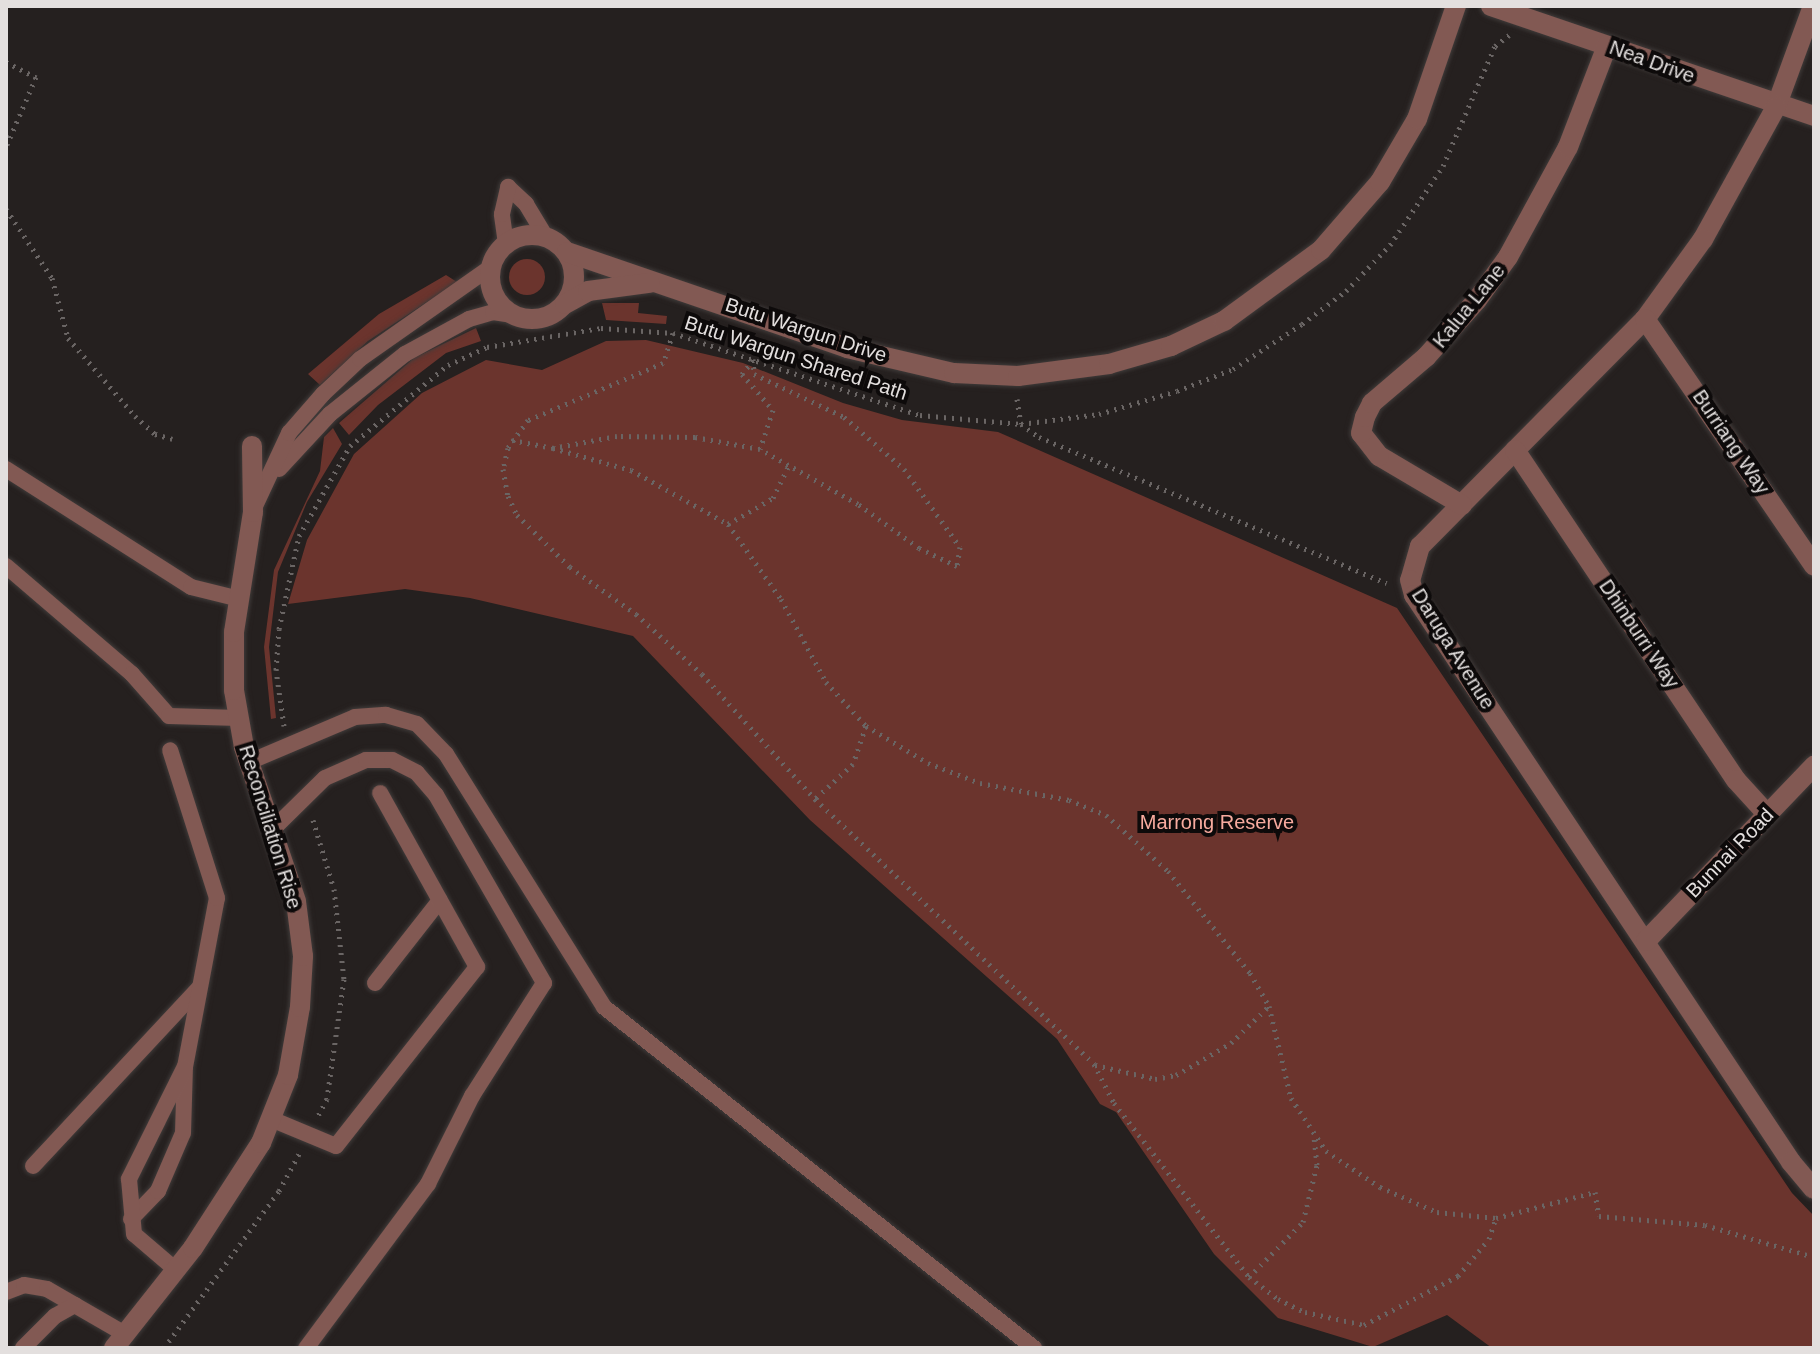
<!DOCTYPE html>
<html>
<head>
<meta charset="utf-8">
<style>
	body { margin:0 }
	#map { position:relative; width:1820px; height:1354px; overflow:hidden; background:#25201f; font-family:Helvetica,sans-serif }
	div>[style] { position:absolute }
	.green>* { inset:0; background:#6b342d }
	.round { border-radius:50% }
	.path>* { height:5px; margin-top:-2.5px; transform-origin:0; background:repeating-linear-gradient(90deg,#6a6564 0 2px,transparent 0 8px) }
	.roads { filter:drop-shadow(0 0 2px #403b3a) drop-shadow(0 0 2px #403b3a) }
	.lane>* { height:16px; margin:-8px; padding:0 8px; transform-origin:8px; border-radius:8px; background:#825953 }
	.street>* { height:20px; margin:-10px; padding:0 10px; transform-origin:10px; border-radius:10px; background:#825953 }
	.street>.ring { margin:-10px; padding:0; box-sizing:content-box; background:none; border:20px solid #825953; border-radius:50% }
	span { translate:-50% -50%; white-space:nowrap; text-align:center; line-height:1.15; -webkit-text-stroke:8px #0d0a0a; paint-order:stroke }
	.street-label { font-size:20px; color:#e3dfde }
	.park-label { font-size:20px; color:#f8ab9f }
	.frame { position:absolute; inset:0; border:8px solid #e3dfde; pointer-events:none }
</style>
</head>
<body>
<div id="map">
	<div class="green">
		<i class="round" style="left:509px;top:259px;width:36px;height:36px"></i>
		<i style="clip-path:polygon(446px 275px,457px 282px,368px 341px,320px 385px,308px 374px,379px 314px)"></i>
		<i style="clip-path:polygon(602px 303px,639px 303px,638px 313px,667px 316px,666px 324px,606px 320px)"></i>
		<i style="clip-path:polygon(476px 328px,481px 341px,446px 353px,378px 405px,349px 435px,339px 423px,414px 358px)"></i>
		<i style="clip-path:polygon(646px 340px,743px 363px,843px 403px,902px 420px,998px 432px,1397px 608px,1792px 1193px,1814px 1216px,1814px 1348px,1492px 1348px,1447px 1315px,1373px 1347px,1278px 1318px,1214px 1254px,1116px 1112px,1100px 1104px,1057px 1039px,810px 820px,633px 636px,470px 598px,405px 589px,288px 604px,307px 540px,354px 454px,422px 393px,486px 360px,542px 370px,606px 341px)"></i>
		<i style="clip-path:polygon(333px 428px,342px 444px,307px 502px,278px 572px,269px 647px,276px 718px,271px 719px,264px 647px,274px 570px,320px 471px,324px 437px)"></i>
	</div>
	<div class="path">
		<i style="left:6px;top:62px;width:34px;rotate:27deg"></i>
		<i style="left:36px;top:77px;width:76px;rotate:113.2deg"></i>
		<i style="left:6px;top:209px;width:83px;rotate:56.3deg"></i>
		<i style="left:52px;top:278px;width:62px;rotate:75.1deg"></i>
		<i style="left:68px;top:338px;width:103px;rotate:49.3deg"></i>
		<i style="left:135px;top:416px;width:27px;rotate:42deg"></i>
		<i style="left:155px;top:434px;width:18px;rotate:16deg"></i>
		<i style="left:673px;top:333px;width:32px;rotate:108deg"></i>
		<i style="left:663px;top:363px;width:147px;rotate:157.1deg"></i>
		<i style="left:528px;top:420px;width:34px;rotate:126deg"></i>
		<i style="left:508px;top:448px;width:22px;rotate:103deg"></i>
		<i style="left:503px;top:469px;width:27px;rotate:80deg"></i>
		<i style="left:508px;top:496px;width:21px;rotate:65deg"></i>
		<i style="left:517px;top:515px;width:74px;rotate:44.5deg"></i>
		<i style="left:570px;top:567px;width:81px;rotate:35.5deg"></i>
		<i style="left:636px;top:614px;width:89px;rotate:42.3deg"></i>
		<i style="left:702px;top:674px;width:169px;rotate:47.9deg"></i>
		<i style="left:753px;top:359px;width:15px;rotate:86deg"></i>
		<i style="left:754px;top:374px;width:100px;rotate:25.5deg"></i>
		<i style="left:844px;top:417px;width:79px;rotate:40.9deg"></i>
		<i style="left:904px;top:469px;width:96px;rotate:54.3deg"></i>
		<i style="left:960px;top:547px;width:19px;rotate:99deg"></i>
		<i style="left:957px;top:566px;width:42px;rotate:-154.7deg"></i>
		<i style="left:919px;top:548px;width:75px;rotate:-144.2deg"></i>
		<i style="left:858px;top:504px;width:112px;rotate:-150.7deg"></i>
		<i style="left:760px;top:449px;width:66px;rotate:-169.5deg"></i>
		<i style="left:695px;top:437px;width:78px;rotate:-179.3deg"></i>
		<i style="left:617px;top:436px;width:65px;rotate:169.4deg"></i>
		<i style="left:553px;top:448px;width:81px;rotate:15.8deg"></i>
		<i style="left:631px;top:470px;width:111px;rotate:29.1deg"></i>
		<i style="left:728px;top:524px;width:92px;rotate:54.8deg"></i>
		<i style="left:781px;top:599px;width:94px;rotate:61.5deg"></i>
		<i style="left:826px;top:682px;width:59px;rotate:47.7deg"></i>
		<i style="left:866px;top:726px;width:72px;rotate:30.8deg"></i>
		<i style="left:928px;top:763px;width:56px;rotate:21deg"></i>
		<i style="left:980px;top:783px;width:91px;rotate:10.8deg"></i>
		<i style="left:1069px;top:800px;width:40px;rotate:22deg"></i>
		<i style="left:1106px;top:815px;width:84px;rotate:42.1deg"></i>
		<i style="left:1168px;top:871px;width:131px;rotate:51.2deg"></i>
		<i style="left:1250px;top:973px;width:38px;rotate:60deg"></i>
		<i style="left:1269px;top:1006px;width:95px;rotate:76.6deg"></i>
		<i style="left:1291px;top:1098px;width:64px;rotate:56.6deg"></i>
		<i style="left:1326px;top:1151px;width:65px;rotate:33.7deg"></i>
		<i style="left:1380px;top:1187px;width:62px;rotate:23.7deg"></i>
		<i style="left:1437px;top:1212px;width:59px;rotate:5.8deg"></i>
		<i style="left:1496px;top:1218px;width:102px;rotate:-14.7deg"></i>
		<i style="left:1595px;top:1192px;width:24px;rotate:81deg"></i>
		<i style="left:1599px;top:1216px;width:106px;rotate:4.9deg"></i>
		<i style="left:1705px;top:1225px;width:114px;rotate:16.4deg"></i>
		<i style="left:753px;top:360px;width:18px;rotate:128deg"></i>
		<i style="left:742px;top:374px;width:48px;rotate:49.3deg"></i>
		<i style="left:773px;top:410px;width:41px;rotate:108.4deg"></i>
		<i style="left:1017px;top:399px;width:25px;rotate:81deg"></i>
		<i style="left:1021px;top:424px;width:22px;rotate:36deg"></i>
		<i style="left:1039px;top:437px;width:377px;rotate:22.8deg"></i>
		<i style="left:512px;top:440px;width:42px;rotate:11deg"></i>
		<i style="left:728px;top:524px;width:52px;rotate:-30deg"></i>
		<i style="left:773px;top:498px;width:37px;rotate:-64deg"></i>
		<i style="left:284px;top:726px;width:57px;rotate:-98.1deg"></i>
		<i style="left:276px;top:670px;width:41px;rotate:-85.8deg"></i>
		<i style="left:279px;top:629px;width:95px;rotate:-77.9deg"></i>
		<i style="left:299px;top:536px;width:103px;rotate:-60.5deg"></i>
		<i style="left:350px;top:446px;width:127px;rotate:-39.6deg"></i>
		<i style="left:448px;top:365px;width:43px;rotate:-24.8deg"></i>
		<i style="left:487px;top:347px;width:116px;rotate:-9.5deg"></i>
		<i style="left:601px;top:328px;width:72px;rotate:4deg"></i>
		<i style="left:673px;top:333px;width:260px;rotate:18.4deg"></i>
		<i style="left:920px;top:415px;width:101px;rotate:5.1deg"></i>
		<i style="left:1021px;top:424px;width:79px;rotate:-7.3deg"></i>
		<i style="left:1099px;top:414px;width:81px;rotate:-16.4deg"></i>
		<i style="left:1177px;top:391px;width:60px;rotate:-21.4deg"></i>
		<i style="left:1233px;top:369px;width:82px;rotate:-33.1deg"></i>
		<i style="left:1302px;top:324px;width:55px;rotate:-36.9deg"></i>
		<i style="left:1346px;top:291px;width:64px;rotate:-46.3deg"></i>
		<i style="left:1390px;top:245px;width:95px;rotate:-56.1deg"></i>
		<i style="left:1443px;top:166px;width:131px;rotate:-66.6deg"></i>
		<i style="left:1495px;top:46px;width:18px;rotate:-38deg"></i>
		<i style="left:866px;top:726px;width:40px;rotate:108.9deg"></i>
		<i style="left:853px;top:764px;width:52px;rotate:137.4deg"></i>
		<i style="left:815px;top:799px;width:385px;rotate:43.5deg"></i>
		<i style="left:1094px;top:1064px;width:44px;rotate:62.9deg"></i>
		<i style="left:1114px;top:1103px;width:220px;rotate:52.2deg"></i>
		<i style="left:1249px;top:1277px;width:36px;rotate:37deg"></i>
		<i style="left:1278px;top:1299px;width:30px;rotate:26deg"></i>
		<i style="left:1305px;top:1312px;width:60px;rotate:12.4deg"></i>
		<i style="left:1364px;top:1325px;width:106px;rotate:-27.5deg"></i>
		<i style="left:1458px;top:1276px;width:48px;rotate:-50deg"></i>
		<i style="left:1489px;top:1239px;width:22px;rotate:-72deg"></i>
		<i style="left:313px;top:820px;width:72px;rotate:73.1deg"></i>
		<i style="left:334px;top:889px;width:91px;rotate:83.7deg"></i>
		<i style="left:344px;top:979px;width:121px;rotate:98.1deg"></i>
		<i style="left:327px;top:1099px;width:21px;rotate:118deg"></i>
		<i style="left:1095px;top:1065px;width:62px;rotate:13.1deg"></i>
		<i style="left:1155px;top:1079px;width:21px;rotate:-11deg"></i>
		<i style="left:1176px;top:1075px;width:64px;rotate:-30.2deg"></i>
		<i style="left:1231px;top:1043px;width:53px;rotate:-44.2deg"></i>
		<i style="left:1249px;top:1277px;width:77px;rotate:-45.5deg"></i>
		<i style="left:1303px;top:1222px;width:59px;rotate:-76.2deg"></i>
		<i style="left:1317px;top:1165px;width:31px;rotate:-96deg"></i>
		<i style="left:164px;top:1348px;width:195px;rotate:-53.8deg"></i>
		<i style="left:279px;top:1191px;width:44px;rotate:-61.7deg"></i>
	</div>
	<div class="roads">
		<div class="lane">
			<i style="left:508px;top:187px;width:25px;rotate:43deg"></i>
			<i style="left:526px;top:204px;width:37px;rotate:59deg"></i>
			<i style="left:506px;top:244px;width:30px;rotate:-98deg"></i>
			<i style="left:502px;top:214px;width:28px;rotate:-77deg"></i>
			<i style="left:6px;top:469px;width:219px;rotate:32.5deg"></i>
			<i style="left:191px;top:587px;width:49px;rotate:14deg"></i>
			<i style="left:279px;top:469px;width:75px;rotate:-47.2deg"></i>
			<i style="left:330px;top:414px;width:96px;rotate:-38.7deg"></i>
			<i style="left:405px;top:354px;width:73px;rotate:-28.7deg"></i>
			<i style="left:469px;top:319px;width:25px;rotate:-16deg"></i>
			<i style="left:493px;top:312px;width:20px;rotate:9deg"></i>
			<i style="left:255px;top:506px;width:81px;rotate:-65deg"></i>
			<i style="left:289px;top:433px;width:52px;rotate:-48.9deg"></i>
			<i style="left:323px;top:394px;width:51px;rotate:-43.4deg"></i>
			<i style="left:360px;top:359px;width:160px;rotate:-35.1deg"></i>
			<i style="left:6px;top:566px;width:166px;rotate:40.6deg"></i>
			<i style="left:132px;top:674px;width:56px;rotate:48.6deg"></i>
			<i style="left:169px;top:716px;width:70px;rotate:1.6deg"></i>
			<i style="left:249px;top:762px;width:115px;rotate:-23deg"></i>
			<i style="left:355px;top:717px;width:31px;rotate:-4deg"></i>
			<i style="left:386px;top:715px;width:32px;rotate:16deg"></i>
			<i style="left:417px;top:724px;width:42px;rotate:46deg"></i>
			<i style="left:446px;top:754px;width:298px;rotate:58deg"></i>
			<i style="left:604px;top:1007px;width:549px;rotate:38.42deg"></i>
			<i style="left:272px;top:830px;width:74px;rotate:-44.5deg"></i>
			<i style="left:325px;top:778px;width:45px;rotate:-23.7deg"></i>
			<i style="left:366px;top:760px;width:26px"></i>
			<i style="left:392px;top:760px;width:28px;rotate:27deg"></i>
			<i style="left:417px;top:773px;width:29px;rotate:49deg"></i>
			<i style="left:436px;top:795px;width:217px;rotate:60.1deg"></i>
			<i style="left:544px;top:983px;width:134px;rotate:122.5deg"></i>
			<i style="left:472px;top:1096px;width:98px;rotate:116.6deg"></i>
			<i style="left:428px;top:1184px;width:204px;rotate:126.6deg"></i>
			<i style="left:375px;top:983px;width:105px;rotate:-51.9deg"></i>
			<i style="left:271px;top:1119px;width:70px;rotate:22.6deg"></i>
			<i style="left:336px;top:1146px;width:228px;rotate:-51.8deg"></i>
			<i style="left:477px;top:967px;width:199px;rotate:-119.1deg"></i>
			<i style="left:33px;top:1166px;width:243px;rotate:-47deg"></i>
			<i style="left:131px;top:1219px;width:39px;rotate:-46deg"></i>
			<i style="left:158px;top:1191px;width:63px;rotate:-66.7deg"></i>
			<i style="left:183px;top:1133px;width:66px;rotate:-88.3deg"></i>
			<i style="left:185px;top:1067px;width:172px;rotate:-79.3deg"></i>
			<i style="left:217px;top:898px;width:155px;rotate:-107.6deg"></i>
			<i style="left:176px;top:1270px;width:55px;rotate:-139.4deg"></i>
			<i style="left:134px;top:1234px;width:55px;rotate:-95.2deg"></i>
			<i style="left:129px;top:1179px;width:124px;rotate:-63.6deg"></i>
			<i style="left:6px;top:1292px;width:19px;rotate:-21deg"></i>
			<i style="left:24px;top:1285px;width:23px;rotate:10deg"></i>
			<i style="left:47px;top:1289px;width:90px;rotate:30deg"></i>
			<i style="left:23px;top:1348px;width:45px;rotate:-45deg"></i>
			<i style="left:55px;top:1316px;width:23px;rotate:-29deg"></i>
		</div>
		<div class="street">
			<i style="left:1491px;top:6px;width:341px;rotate:18.8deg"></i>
			<i style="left:1813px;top:6px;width:108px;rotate:110.1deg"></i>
			<i style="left:1776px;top:107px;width:151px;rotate:118.9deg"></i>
			<i style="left:1703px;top:239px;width:99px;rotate:125.9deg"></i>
			<i style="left:1645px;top:319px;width:320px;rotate:134.7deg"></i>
			<i style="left:1420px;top:546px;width:35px;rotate:106deg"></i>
			<i style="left:1410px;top:580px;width:16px;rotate:75deg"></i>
			<i style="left:1414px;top:595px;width:681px;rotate:56.38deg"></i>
			<i style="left:1791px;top:1162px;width:35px;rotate:50deg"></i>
			<i class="ring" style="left:490px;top:235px;width:64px;height:64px"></i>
			<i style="left:567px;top:252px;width:296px;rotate:18.9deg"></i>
			<i style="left:847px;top:348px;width:110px;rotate:13.2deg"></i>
			<i style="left:954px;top:373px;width:64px;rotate:2.7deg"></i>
			<i style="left:1018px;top:376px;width:92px;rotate:-7.5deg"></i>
			<i style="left:1109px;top:364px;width:65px;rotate:-16.2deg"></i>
			<i style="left:1171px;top:346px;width:59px;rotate:-25.3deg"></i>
			<i style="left:1224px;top:321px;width:120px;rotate:-36.2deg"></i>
			<i style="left:1321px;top:250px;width:90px;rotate:-49.1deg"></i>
			<i style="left:1380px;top:182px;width:73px;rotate:-59.6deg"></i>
			<i style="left:1417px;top:119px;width:120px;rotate:-71deg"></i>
			<i style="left:565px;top:304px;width:26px;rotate:-29deg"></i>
			<i style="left:588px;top:291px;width:62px;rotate:-7.5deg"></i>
			<i style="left:1645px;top:319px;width:299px;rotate:55.6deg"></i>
			<i style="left:1515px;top:450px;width:397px;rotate:56.2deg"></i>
			<i style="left:1736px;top:780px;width:46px;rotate:47.6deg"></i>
			<i style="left:1462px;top:505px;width:96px;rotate:-149.4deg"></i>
			<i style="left:1379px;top:456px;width:29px;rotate:-128deg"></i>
			<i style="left:1361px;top:433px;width:16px;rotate:-76deg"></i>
			<i style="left:1365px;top:417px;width:16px;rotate:-63deg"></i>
			<i style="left:1372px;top:403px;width:71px;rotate:-40.4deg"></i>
			<i style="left:1426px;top:357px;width:76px;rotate:-48.2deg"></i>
			<i style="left:1477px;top:300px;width:53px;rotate:-54.2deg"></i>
			<i style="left:1508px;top:257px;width:125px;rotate:-61.4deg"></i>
			<i style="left:1568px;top:147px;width:108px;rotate:-68.9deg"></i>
			<i style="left:1646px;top:941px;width:243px;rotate:-46.2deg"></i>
			<i style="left:114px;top:1348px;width:127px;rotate:-51.7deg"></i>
			<i style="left:193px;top:1248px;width:125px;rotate:-57.1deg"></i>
			<i style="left:261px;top:1143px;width:73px;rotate:-68.3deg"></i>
			<i style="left:288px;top:1075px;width:69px;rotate:-80deg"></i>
			<i style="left:300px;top:1007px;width:51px;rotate:-86.6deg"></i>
			<i style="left:303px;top:956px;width:55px;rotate:-97.3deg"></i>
			<i style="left:296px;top:901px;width:163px;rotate:-108.7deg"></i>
			<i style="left:244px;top:747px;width:58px;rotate:-100deg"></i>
			<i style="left:234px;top:690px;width:58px;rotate:-90deg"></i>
			<i style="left:234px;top:632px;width:121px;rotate:-81deg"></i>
			<i style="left:253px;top:512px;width:66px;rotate:-90.9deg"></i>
		</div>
	</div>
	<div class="street-label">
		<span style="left:1652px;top:62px;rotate:20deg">Nea Drive</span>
		<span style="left:1469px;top:306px;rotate:-51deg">Kalua Lane</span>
		<span style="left:806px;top:330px;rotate:18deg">Butu Wargun Drive</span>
		<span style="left:796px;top:358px;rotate:18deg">Butu Wargun Shared Path</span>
		<span style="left:1731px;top:442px;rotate:56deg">Burriang Way</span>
		<span style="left:1639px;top:634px;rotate:56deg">Dhinburri Way</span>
		<span style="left:1453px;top:649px;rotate:58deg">Daruga Avenue</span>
		<span style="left:270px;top:827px;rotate:73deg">Reconciliation Rise</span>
		<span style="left:1730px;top:853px;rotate:-46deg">Bunnai Road</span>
	</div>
	<div class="park-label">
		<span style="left:1217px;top:822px">Marrong Reserve</span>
	</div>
	<div class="frame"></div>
</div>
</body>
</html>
